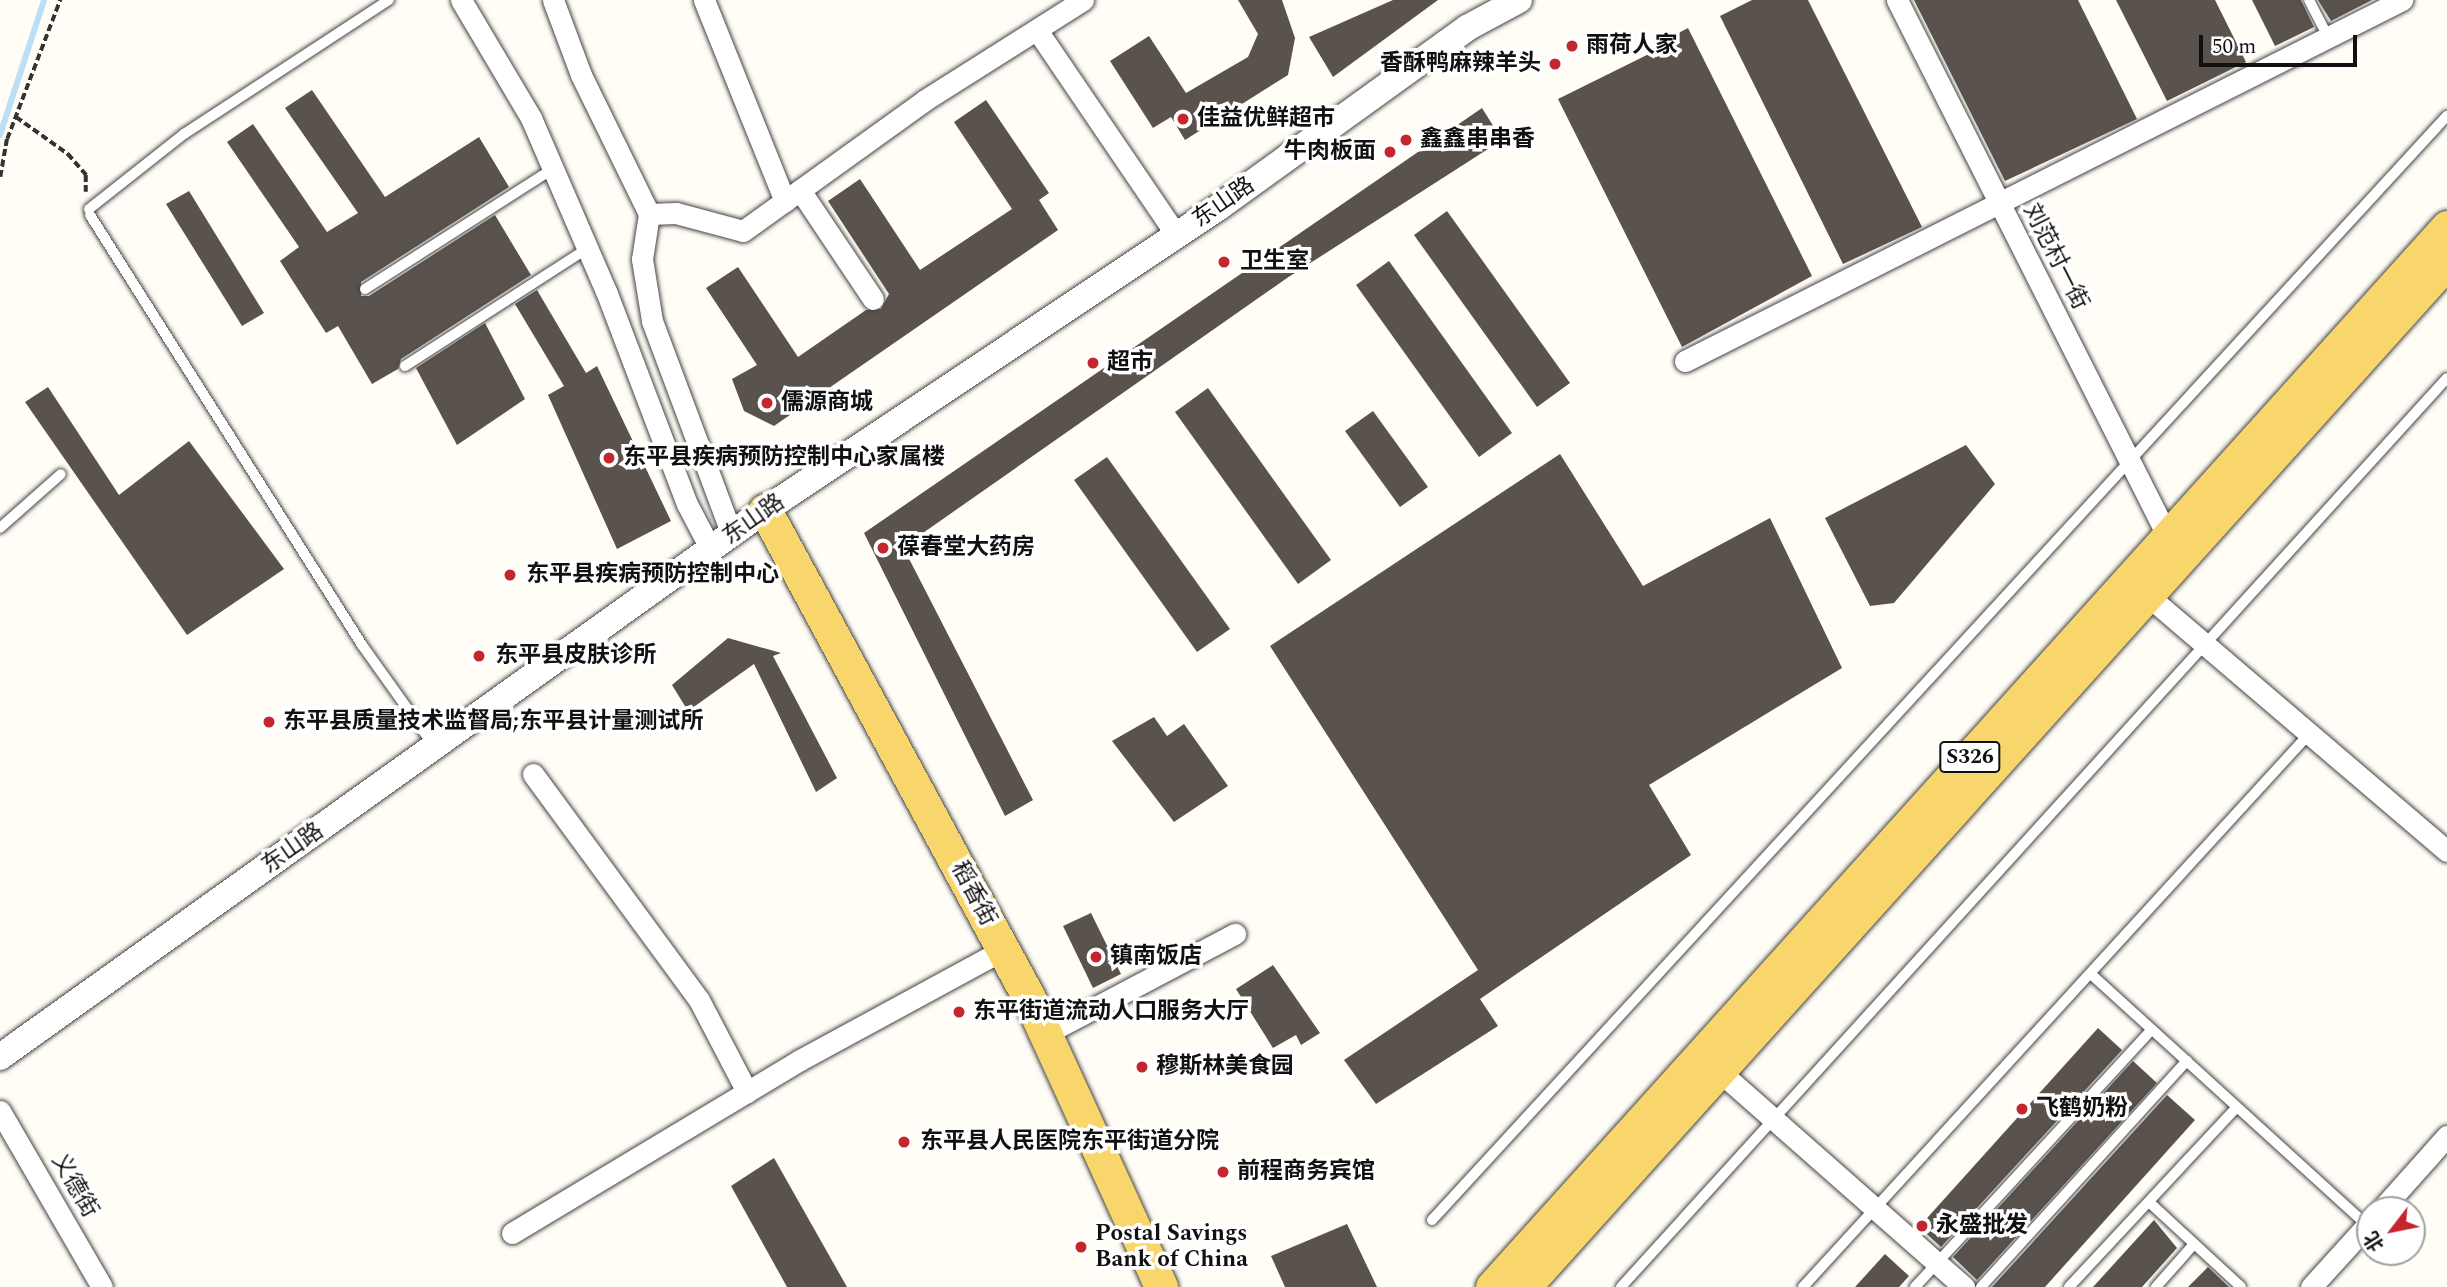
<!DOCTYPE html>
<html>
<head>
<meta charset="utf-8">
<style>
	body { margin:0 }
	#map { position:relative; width:2447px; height:1287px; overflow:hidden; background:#fffdf5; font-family:Spectral,"Noto Sans SC",serif }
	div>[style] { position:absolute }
	.stream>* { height:6px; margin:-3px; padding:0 3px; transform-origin:3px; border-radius:3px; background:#b9e0f7 }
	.building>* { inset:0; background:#5a524d }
	.path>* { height:3.5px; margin-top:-1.75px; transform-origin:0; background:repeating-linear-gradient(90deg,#333 0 7px,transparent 0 10.5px) }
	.roads { filter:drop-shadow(0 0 2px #444) drop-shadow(0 0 2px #444) }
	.service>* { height:10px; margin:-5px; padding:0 5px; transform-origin:5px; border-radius:5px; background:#fff }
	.minor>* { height:21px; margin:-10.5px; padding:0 10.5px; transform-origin:10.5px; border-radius:10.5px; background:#fff }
	.tertiary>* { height:26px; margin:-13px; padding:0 13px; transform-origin:13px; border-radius:13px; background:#fff }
	.primary>* { height:33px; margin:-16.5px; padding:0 16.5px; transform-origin:16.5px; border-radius:16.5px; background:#f9d66b }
	.dots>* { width:19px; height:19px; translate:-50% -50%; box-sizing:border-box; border:4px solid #fff; border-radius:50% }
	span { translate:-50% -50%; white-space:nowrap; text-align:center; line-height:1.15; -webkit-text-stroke:7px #fff; paint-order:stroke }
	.shield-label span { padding:2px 5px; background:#fff; border:2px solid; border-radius:5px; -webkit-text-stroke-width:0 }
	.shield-label { font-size:21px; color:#111; font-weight:700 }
	.poi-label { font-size:23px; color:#111; font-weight:700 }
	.left { translate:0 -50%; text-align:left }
	.right { translate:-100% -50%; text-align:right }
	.street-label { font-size:23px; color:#111 }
	.north { position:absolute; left:2356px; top:1196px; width:70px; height:70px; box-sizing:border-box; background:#fff; border:2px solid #a0a0a0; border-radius:50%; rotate:238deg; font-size:19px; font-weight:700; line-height:28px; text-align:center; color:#111 }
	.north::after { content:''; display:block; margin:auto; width:24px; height:32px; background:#c4262e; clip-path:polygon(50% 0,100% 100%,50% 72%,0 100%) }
	.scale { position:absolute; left:2199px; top:35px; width:158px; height:32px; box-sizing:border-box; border:4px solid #111; border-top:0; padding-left:9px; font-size:21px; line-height:24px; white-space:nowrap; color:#111; -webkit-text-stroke:5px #fff; paint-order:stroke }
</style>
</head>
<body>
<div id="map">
	<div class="stream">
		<i style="left:0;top:135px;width:142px;rotate:-71.9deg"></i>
	</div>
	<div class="building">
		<i style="clip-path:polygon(1238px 0,1282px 0,1295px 38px,1288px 75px,1185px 140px,1171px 117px,1153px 128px,1110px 61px,1149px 36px,1186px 93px,1248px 57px,1258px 34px)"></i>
		<i style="clip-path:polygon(1393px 0,1438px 0,1333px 77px,1309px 37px)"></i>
		<i style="clip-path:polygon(1752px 0,1808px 0,1922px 227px,1843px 264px,1720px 16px)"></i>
		<i style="clip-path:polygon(1914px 0,2078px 0,2137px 119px,2005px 181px)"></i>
		<i style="clip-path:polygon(2116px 0,2215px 0,2246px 62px,2167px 101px)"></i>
		<i style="clip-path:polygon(2252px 0,2301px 0,2314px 27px,2275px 46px)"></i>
		<i style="clip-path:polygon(2318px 0,2372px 0,2331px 21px)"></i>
		<i style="clip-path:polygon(1688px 28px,1812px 276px,1682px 347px,1558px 99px,1663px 47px,1661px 42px)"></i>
		<i style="clip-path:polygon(312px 90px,385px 197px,479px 137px,509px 187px,361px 282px,361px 296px,369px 296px,495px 215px,531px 275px,401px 359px,398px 369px,372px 384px,338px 326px,326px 333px,280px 261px,299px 247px,227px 142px,253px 124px,327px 232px,358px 213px,285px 108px)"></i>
		<i style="clip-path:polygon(986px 100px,1049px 193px,1039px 200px,1058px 230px,774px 426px,744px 411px,732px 379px,757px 365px,706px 288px,738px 267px,798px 357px,866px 310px,881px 309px,889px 294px,828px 201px,860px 179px,920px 270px,1012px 209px,954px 122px)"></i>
		<i style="clip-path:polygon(1482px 108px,1502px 140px,1287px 278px,903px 547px,1033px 800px,1005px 816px,864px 533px)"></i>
		<i style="clip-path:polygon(189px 191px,264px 313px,242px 326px,166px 204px)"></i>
		<i style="clip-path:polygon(1447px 211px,1570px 383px,1537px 407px,1414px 235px)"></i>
		<i style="clip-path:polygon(1389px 261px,1512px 433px,1479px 457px,1356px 285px)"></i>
		<i style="clip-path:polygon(537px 290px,586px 373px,597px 366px,671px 521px,617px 549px,548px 395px,564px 386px,515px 304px)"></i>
		<i style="clip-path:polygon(485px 323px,525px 399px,457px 445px,416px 368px)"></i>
		<i style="clip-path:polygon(48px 387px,119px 495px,189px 441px,284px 569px,187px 635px,25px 402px)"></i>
		<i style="clip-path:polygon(1208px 388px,1331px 560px,1298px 584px,1175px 412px)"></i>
		<i style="clip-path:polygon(1373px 411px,1428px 487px,1400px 507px,1345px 431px)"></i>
		<i style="clip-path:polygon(1966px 445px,1995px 484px,1894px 603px,1870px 606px,1825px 518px)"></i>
		<i style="clip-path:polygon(1560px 454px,1643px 586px,1770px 518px,1842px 668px,1649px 785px,1691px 855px,1480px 999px,1498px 1026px,1376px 1104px,1344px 1060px,1478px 970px,1270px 646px)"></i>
		<i style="clip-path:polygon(1107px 457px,1230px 629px,1197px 652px,1074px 480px)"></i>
		<i style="clip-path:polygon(728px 638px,781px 653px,773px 656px,837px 778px,816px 792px,754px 664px,688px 711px,672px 685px)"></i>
		<i style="clip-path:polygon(1154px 717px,1167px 736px,1184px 724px,1228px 786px,1174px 822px,1112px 741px)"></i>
		<i style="clip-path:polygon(1091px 913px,1121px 974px,1093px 988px,1063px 926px)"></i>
		<i style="clip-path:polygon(1273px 965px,1320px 1033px,1301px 1045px,1296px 1035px,1273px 1048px,1236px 989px)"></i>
		<i style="clip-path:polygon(2098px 1028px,2122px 1050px,1941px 1247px,1919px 1227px)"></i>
		<i style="clip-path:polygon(2133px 1061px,2157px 1083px,1977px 1280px,1953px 1257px)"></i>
		<i style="clip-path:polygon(2167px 1095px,2195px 1120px,2045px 1287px,1992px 1287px)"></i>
		<i style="clip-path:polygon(774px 1158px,847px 1287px,787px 1287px,731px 1186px)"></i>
		<i style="clip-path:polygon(2154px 1220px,2177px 1248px,2142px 1287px,2093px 1287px)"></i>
		<i style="clip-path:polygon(1347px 1224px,1377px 1287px,1285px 1287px,1271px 1256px)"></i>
		<i style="clip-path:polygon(1885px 1254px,1909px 1276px,1899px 1287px,1855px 1287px)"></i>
		<i style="clip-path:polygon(2208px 1267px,2229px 1287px,2188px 1287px)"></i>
	</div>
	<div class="path">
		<i style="left:16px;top:117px;width:64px;rotate:35.4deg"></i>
		<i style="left:68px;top:154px;width:28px;rotate:49deg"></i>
		<i style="left:86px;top:175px;width:17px;rotate:90deg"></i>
		<i style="left:0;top:177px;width:39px;rotate:-80deg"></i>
		<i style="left:7px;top:139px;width:149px;rotate:-69.1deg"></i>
	</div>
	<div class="roads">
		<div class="service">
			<i style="left:2309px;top:0;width:42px;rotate:62.8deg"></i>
			<i style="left:89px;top:209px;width:121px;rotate:-38.3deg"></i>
			<i style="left:184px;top:134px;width:245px;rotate:-33.2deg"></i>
			<i style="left:90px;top:215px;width:509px;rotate:57.68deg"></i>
			<i style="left:362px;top:645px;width:124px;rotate:54.5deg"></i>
			<i style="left:365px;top:289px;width:224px;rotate:-32.6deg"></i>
			<i style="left:405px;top:366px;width:218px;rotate:-32.8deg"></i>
			<i style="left:0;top:528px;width:81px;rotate:-41.5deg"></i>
			<i style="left:2092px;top:975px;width:372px;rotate:42.3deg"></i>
			<i style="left:2149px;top:1202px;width:125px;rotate:42.7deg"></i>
			<i style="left:1432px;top:1220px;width:1500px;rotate:-47.41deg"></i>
			<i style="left:1621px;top:1287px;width:1228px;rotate:-47.74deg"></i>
			<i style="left:1803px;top:1287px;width:750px;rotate:-47.54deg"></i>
			<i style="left:1915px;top:1287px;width:350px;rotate:-47.4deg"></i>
			<i style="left:1981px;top:1287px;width:306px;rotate:-47.7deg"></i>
			<i style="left:2069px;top:1287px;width:245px;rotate:-47deg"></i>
			<i style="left:2156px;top:1287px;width:57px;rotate:-48.5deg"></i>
		</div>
		<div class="minor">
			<i style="left:461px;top:0;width:137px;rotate:59.3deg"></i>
			<i style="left:531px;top:118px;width:189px;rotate:66.6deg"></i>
			<i style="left:606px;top:291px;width:228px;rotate:69.2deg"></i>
			<i style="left:687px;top:504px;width:52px;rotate:62.4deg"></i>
			<i style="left:553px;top:0;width:80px;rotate:69.5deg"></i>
			<i style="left:581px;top:75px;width:155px;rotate:63.9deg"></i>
			<i style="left:649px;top:214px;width:46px;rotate:98.8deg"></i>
			<i style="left:642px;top:259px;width:63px;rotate:80.8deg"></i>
			<i style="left:652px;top:321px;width:228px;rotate:69.5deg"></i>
			<i style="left:704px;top:0;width:217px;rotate:68.1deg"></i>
			<i style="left:1897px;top:0;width:602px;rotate:63.22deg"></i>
			<i style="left:1037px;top:30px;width:249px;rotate:55.8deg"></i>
			<i style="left:800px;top:190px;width:131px;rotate:56.2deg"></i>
			<i style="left:649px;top:214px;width:27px;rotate:-2deg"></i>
			<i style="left:676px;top:213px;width:69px;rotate:15deg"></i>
			<i style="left:743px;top:231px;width:224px;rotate:-35.7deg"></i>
			<i style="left:925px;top:100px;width:187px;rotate:-32.3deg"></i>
			<i style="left:1685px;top:361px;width:803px;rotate:-26.72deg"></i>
			<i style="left:2147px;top:595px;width:394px;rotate:40.5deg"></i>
			<i style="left:533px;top:774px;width:280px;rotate:53.7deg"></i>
			<i style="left:699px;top:1000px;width:104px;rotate:62.4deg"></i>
			<i style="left:1045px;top:1034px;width:215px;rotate:-27.8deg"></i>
			<i style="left:1719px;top:1071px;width:327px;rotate:41.4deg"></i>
			<i style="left:0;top:1111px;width:203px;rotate:59.9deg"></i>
			<i style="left:2381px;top:1210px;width:99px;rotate:-48.3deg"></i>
			<i style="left:512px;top:1233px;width:336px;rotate:-31deg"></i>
			<i style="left:800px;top:1060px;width:231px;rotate:-28.5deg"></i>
			<i style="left:2311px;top:1287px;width:88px;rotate:-47.8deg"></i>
		</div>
		<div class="tertiary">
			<i style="left:0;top:1057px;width:940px;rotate:-35.57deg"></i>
			<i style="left:765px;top:510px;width:546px;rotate:-33.72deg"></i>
			<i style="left:1219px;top:207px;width:306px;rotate:-35.8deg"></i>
			<i style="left:1467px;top:28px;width:59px;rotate:-28.3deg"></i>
		</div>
		<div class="primary">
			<i style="left:765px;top:510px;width:553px;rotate:61.58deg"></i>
			<i style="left:1028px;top:996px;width:320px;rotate:65.4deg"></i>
			<i style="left:1492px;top:1287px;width:1427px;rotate:-47.98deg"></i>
			<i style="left:1524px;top:1287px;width:1379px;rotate:-48deg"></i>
		</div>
	</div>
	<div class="dots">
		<i style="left:1572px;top:46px;background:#c4262e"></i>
		<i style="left:1555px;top:64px;background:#c4262e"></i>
		<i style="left:1183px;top:119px;background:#c4262e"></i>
		<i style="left:1406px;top:140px;background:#c4262e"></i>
		<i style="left:1390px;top:152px;background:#c4262e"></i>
		<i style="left:1224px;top:262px;background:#c4262e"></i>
		<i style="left:1093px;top:363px;background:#c4262e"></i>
		<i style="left:767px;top:403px;background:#c4262e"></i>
		<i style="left:609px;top:458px;background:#c4262e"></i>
		<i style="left:883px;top:548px;background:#c4262e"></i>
		<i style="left:510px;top:575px;background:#c4262e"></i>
		<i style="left:479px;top:656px;background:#c4262e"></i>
		<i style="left:269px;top:722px;background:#c4262e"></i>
		<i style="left:1096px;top:957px;background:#c4262e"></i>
		<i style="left:959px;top:1012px;background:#c4262e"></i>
		<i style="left:1142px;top:1067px;background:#c4262e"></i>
		<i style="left:2022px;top:1109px;background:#c4262e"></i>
		<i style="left:904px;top:1142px;background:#c4262e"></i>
		<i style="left:1223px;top:1172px;background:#c4262e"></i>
		<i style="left:1922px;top:1226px;background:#c4262e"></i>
		<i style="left:1081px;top:1247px;background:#c4262e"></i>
	</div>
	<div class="shield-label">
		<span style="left:1970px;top:757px">S326</span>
	</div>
	<div class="poi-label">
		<span class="left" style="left:1586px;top:46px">雨荷人家</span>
		<span class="right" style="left:1541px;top:64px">香酥鸭麻辣羊头</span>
		<span class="left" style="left:1197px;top:119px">佳益优鲜超市</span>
		<span class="left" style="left:1420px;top:140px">鑫鑫串串香</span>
		<span class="right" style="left:1376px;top:152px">牛肉板面</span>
		<span class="left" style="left:1240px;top:262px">卫生室</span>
		<span class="left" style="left:1107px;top:363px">超市</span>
		<span class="left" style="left:781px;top:403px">儒源商城</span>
		<span class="left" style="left:623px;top:458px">东平县疾病预防控制中心家属楼</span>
		<span class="left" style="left:897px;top:548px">葆春堂大药房</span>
		<span class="left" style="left:526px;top:575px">东平县疾病预防控制中心</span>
		<span class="left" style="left:495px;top:656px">东平县皮肤诊所</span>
		<span class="left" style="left:283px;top:722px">东平县质量技术监督局;东平县计量测试所</span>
		<span class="left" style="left:1110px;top:957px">镇南饭店</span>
		<span class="left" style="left:973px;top:1012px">东平街道流动人口服务大厅</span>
		<span class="left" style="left:1156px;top:1067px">穆斯林美食园</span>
		<span class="left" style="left:2036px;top:1109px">飞鹤奶粉</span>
		<span class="left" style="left:920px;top:1142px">东平县人民医院东平街道分院</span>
		<span class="left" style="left:1237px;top:1172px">前程商务宾馆</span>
		<span class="left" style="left:1936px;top:1226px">永盛批发</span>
		<span class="left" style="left:1095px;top:1247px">Postal Savings<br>Bank of China</span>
	</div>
	<div class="street-label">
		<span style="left:1224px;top:203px;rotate:-35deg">东山路</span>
		<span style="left:2055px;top:257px;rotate:63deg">刘范村一街</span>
		<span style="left:754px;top:520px;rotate:-35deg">东山路</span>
		<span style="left:293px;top:849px;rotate:-35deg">东山路</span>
		<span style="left:973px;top:894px;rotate:62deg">稻香街</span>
		<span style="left:74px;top:1186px;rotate:60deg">义德街</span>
	</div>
	<div class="north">北</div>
	<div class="scale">50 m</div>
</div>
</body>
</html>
